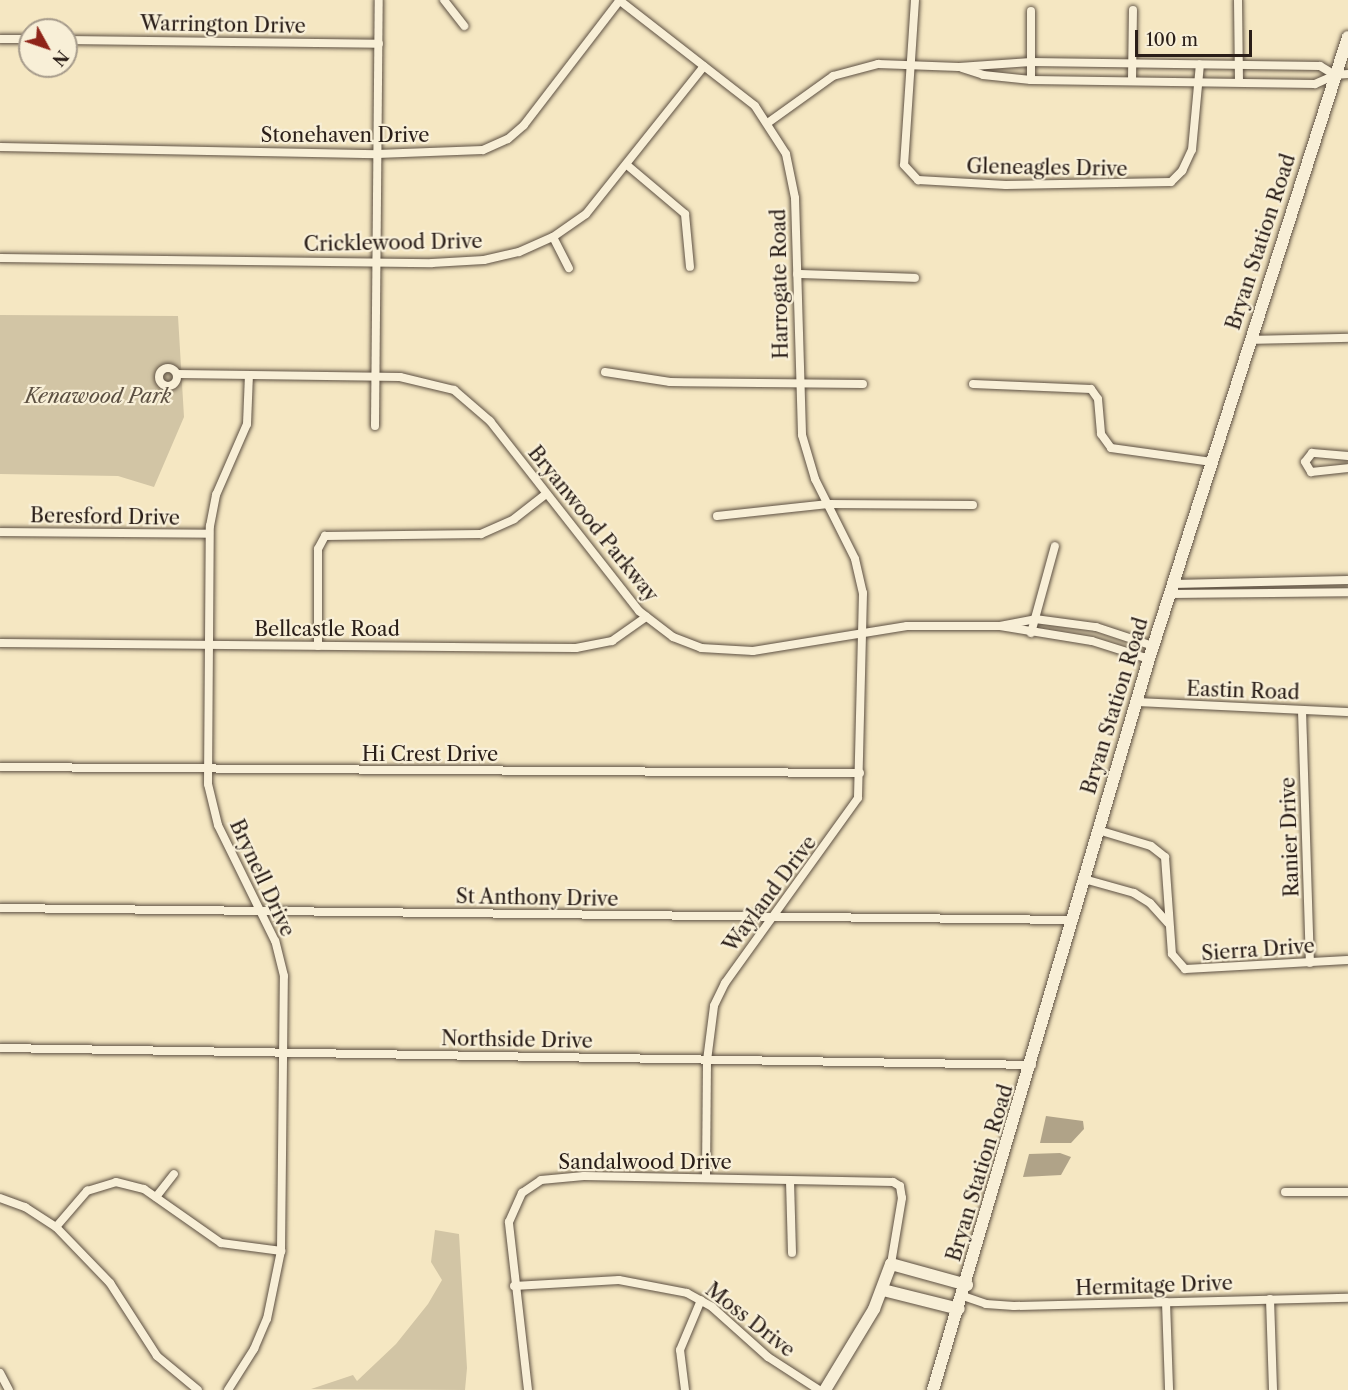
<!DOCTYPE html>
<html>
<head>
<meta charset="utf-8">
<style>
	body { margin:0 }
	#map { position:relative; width:1348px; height:1390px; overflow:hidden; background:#f5e7c2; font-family:"Libre Caslon Text",serif }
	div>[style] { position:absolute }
	.green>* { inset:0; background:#d2c5a5 }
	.water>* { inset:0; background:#b0a388 }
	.roads { filter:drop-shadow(0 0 2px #5d5042) drop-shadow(0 0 2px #5d5042) }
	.street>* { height:8px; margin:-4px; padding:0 4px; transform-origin:4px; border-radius:4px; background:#f8efd7 }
	.street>.ring { margin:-4px; padding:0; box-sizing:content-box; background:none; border:8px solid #f8efd7; border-radius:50% }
	.secondary>* { height:12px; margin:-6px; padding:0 6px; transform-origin:6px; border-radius:6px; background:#f8efd7 }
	span { translate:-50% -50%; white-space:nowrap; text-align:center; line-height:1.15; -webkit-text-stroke:4.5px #f8efd7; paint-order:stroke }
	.street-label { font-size:20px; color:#2a1e18 }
	.park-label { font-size:20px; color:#5c5042; font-style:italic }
	.north { position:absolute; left:18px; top:18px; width:60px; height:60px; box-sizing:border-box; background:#f8efd7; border:2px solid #a69b8b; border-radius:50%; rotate:130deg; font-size:16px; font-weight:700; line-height:24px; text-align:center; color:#2a1e18 }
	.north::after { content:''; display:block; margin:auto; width:21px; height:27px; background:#8f2418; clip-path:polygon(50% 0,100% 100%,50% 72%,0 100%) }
	.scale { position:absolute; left:1135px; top:30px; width:117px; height:27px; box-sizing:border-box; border:3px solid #2a1e18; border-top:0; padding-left:8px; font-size:18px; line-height:21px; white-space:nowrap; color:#2a1e18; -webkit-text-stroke:4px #f8efd7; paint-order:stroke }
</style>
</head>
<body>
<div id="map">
	<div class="green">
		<i style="clip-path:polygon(0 315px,178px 316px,184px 417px,154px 487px,118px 476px,0 474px)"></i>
		<i style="clip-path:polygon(435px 1230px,459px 1234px,467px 1368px,465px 1390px,311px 1389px,353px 1375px,357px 1381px,396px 1344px,428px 1304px,442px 1280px,431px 1262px)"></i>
	</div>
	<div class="water">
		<i style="clip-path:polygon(1046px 1116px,1083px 1121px,1084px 1129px,1071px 1143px,1040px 1143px)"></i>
		<i style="clip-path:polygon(1060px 1153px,1071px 1157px,1061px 1175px,1023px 1177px,1029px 1154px)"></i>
	</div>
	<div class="roads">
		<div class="street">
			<i style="left:444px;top:0;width:33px;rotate:52deg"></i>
			<i style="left:619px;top:0;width:172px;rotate:37.9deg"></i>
			<i style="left:755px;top:106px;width:57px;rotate:57.1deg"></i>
			<i style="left:786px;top:154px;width:45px;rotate:78.4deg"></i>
			<i style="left:795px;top:198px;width:237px;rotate:88.3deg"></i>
			<i style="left:802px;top:435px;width:46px;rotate:73.5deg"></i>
			<i style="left:815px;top:479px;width:89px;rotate:63.4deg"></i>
			<i style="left:855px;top:559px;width:35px;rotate:77deg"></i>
			<i style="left:863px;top:593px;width:205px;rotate:91.4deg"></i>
			<i style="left:858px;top:798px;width:228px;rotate:125.7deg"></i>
			<i style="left:725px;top:983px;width:25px;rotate:116deg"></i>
			<i style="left:714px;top:1006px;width:55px;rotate:97.3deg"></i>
			<i style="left:707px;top:1061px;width:117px;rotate:90.5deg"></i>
			<i style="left:915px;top:0;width:165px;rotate:93.8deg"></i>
			<i style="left:904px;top:165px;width:21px;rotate:47deg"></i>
			<i style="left:918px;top:180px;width:88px;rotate:3.3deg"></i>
			<i style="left:1006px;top:185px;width:165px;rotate:-1deg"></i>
			<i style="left:1171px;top:182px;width:16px;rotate:-45deg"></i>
			<i style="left:1182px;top:171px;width:23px;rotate:-65deg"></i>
			<i style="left:1192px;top:150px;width:86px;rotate:-84.7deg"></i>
			<i style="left:1238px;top:0;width:82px;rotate:89.3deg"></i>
			<i style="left:0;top:39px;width:30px"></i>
			<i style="left:66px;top:40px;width:313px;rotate:0.7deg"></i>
			<i style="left:962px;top:68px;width:22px;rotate:18deg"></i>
			<i style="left:983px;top:75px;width:48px;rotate:5.9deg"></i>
			<i style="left:1031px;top:80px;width:284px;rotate:0.8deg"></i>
			<i style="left:1315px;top:84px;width:22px;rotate:-24deg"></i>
			<i style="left:1335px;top:75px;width:13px;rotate:-4deg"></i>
			<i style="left:1031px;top:80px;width:69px;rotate:-90deg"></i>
			<i style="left:1132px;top:80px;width:70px;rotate:-89.2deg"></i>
			<i style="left:769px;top:122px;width:79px;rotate:-35.7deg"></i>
			<i style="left:833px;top:76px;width:47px;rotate:-14.9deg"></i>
			<i style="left:878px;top:64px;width:81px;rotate:2.1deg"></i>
			<i style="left:959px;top:67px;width:72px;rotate:-4deg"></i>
			<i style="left:1031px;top:62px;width:289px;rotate:0.8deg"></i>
			<i style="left:1320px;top:66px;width:17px;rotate:31deg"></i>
			<i style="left:0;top:147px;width:377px;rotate:1.1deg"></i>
			<i style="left:377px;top:154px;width:106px;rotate:-2.2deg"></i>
			<i style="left:483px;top:150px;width:27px;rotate:-24deg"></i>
			<i style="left:508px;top:139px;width:21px;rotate:-41deg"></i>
			<i style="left:524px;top:125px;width:158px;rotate:-52.5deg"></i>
			<i style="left:627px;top:165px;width:76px;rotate:40.2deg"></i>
			<i style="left:685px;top:214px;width:53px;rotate:84.6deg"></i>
			<i style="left:553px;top:237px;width:35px;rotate:63deg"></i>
			<i style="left:0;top:258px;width:432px;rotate:0.7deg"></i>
			<i style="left:432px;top:263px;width:52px;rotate:-3.3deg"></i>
			<i style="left:484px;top:260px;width:36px;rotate:-13deg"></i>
			<i style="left:519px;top:252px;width:37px;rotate:-24deg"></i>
			<i style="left:553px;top:237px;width:40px;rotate:-34.9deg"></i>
			<i style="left:586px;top:214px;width:189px;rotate:-51.4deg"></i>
			<i style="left:797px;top:274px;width:118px;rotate:1.9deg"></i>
			<i style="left:1250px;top:340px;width:98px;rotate:-1.2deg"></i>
			<i class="ring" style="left:159px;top:368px;width:10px;height:10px"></i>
			<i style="left:605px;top:372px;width:66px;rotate:8.7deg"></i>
			<i style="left:670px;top:382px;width:193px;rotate:0.6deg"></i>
			<i style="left:177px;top:374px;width:223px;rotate:0.8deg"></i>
			<i style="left:400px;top:377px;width:56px;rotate:13.5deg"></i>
			<i style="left:454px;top:390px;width:48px;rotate:40.7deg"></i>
			<i style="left:490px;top:421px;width:241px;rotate:51.9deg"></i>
			<i style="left:639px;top:611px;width:43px;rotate:37.4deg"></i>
			<i style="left:673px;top:637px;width:30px;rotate:21deg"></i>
			<i style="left:701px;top:648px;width:52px;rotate:3.3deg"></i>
			<i style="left:753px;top:651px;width:156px;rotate:-9.2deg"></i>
			<i style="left:907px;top:626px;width:93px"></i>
			<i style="left:1000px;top:626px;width:36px;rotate:-11deg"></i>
			<i style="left:1035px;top:619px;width:62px;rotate:7.5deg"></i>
			<i style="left:1096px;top:627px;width:60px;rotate:18.4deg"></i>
			<i style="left:973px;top:384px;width:118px;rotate:2.4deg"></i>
			<i style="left:1091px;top:389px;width:12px;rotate:55deg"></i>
			<i style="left:1098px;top:399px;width:35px;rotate:85deg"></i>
			<i style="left:1101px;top:434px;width:17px;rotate:54deg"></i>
			<i style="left:1111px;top:448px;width:102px;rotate:7.9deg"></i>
			<i style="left:375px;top:426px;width:426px;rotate:-89.5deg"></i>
			<i style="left:1348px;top:456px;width:36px;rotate:-175deg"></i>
			<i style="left:1312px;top:453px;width:11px;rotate:128deg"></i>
			<i style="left:1305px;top:462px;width:12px;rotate:59deg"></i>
			<i style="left:1311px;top:472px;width:37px;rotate:-6deg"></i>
			<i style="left:717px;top:516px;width:112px;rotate:-6.2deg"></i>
			<i style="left:828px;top:504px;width:145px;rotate:0.4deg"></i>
			<i style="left:0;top:532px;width:209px;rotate:0.5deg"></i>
			<i style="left:1173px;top:584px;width:175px;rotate:-1.3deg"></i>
			<i style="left:1170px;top:594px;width:178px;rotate:-0.6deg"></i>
			<i style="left:1000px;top:626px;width:93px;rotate:9.3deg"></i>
			<i style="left:1092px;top:641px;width:60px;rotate:17.5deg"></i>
			<i style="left:1031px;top:633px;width:90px;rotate:-74.6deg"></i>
			<i style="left:0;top:643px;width:576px;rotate:0.5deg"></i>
			<i style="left:576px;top:648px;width:37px;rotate:-11deg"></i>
			<i style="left:612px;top:641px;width:42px;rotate:-35.2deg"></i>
			<i style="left:318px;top:646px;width:97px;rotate:-90deg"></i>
			<i style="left:318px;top:549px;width:15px;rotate:-62deg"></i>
			<i style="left:325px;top:536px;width:156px;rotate:-0.7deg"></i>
			<i style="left:481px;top:534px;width:36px;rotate:-24deg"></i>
			<i style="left:514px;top:519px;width:41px;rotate:-38deg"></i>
			<i style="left:1136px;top:702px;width:212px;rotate:2.7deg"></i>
			<i style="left:1302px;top:710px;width:253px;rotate:88.2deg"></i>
			<i style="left:0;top:767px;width:860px;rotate:0.4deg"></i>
			<i style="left:1098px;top:830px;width:55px;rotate:16.8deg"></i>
			<i style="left:1151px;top:846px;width:18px;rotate:38deg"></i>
			<i style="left:1165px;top:857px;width:97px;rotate:85.9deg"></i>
			<i style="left:1172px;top:954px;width:20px;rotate:49deg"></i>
			<i style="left:1185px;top:969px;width:163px;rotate:-3.2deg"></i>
			<i style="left:1084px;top:879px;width:52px;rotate:15.6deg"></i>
			<i style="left:1134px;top:893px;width:19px;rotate:32deg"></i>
			<i style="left:1150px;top:903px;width:27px;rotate:48deg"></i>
			<i style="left:0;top:908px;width:1073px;rotate:0.64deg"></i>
			<i style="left:0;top:1048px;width:1032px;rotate:0.94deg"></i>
			<i style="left:790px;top:1181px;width:72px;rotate:88.4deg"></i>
			<i style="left:1285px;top:1192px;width:63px"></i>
			<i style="left:156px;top:1197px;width:29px;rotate:-52deg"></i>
			<i style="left:0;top:1198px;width:27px;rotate:20deg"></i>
			<i style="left:25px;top:1207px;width:37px;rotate:33deg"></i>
			<i style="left:56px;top:1227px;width:78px;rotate:46deg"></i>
			<i style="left:110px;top:1283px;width:87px;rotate:57.2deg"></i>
			<i style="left:157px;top:1356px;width:53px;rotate:39.7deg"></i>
			<i style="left:56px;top:1227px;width:48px;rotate:-49.3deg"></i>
			<i style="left:87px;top:1191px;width:30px;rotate:-17deg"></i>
			<i style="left:116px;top:1182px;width:29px;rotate:14deg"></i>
			<i style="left:144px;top:1189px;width:94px;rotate:35deg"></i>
			<i style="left:221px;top:1243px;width:61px;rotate:7.6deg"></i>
			<i style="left:514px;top:1286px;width:105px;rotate:-3.3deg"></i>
			<i style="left:619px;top:1280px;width:69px;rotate:10.8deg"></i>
			<i style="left:687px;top:1293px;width:29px;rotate:29deg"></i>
			<i style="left:712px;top:1307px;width:75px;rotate:41.8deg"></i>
			<i style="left:768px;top:1357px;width:61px;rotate:32.9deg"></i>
			<i style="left:963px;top:1296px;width:24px;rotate:19deg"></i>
			<i style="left:986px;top:1304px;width:28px;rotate:4deg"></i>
			<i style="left:1014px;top:1306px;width:334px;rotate:-1.4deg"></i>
			<i style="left:1270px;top:1299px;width:91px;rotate:88.1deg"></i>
			<i style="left:1166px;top:1302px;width:88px;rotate:88deg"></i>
			<i style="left:0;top:1373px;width:19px;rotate:62deg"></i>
			<i style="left:228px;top:1390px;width:49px;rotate:-57.6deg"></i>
			<i style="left:254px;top:1349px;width:33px;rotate:-67deg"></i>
			<i style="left:267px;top:1319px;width:69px;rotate:-78.4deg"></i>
			<i style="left:281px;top:1251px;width:275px;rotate:-89.4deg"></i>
			<i style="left:284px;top:976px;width:36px;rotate:-104deg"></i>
			<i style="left:275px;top:941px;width:129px;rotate:-116.2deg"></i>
			<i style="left:218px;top:825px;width:42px;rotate:-103.7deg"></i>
			<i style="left:208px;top:784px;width:258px;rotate:-89.6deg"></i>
			<i style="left:210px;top:526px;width:32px;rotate:-79deg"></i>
			<i style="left:216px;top:495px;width:77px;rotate:-66.4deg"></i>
			<i style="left:247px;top:424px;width:49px;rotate:-87.7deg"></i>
			<i style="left:528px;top:1390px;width:169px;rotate:-96.5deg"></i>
			<i style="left:509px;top:1222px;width:32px;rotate:-66deg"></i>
			<i style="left:522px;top:1193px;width:23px;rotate:-34deg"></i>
			<i style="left:541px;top:1180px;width:43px;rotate:-5.3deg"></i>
			<i style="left:584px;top:1176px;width:309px;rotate:1.1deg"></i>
			<i style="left:893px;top:1182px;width:8px;rotate:30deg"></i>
			<i style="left:900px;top:1186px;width:12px;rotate:81deg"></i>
			<i style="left:902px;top:1198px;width:67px;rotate:99.5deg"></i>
			<i style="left:685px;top:1390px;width:40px;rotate:-97.1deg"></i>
			<i style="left:680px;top:1350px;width:54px;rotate:-67.2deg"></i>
		</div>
		<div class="secondary">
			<i style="left:883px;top:1290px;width:78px;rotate:14deg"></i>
			<i style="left:825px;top:1390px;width:95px;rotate:-58.8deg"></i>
			<i style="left:874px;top:1309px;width:48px;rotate:-69.3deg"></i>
			<i style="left:891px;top:1264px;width:79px;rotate:15.4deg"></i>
			<i style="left:933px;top:1390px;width:762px;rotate:-73.54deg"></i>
			<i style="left:1149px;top:659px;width:653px;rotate:-72.26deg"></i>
		</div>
	</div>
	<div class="street-label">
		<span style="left:223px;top:25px;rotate:1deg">Warrington Drive</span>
		<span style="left:345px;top:135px">Stonehaven Drive</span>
		<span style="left:1047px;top:168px;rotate:1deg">Gleneagles Drive</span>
		<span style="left:1261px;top:242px;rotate:-72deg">Bryan Station Road</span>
		<span style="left:393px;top:243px;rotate:-1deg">Cricklewood Drive</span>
		<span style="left:780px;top:284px;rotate:-91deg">Harrogate Road</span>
		<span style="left:105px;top:517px;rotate:1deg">Beresford Drive</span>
		<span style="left:593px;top:524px;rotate:51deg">Bryanwood Parkway</span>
		<span style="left:327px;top:629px">Bellcastle Road</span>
		<span style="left:1243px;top:691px;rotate:2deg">Eastin Road</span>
		<span style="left:1115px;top:706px;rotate:-73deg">Bryan Station Road</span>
		<span style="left:430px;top:754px">Hi Crest Drive</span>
		<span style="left:1290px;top:837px;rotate:-92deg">Ranier Drive</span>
		<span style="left:262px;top:878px;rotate:65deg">Brynell Drive</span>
		<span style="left:770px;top:894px;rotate:-53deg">Wayland Drive</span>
		<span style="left:537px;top:898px;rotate:1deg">St Anthony Drive</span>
		<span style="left:1258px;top:950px;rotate:-4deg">Sierra Drive</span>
		<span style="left:517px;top:1040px;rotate:1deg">Northside Drive</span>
		<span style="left:645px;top:1162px">Sandalwood Drive</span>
		<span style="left:980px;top:1173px;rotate:-73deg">Bryan Station Road</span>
		<span style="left:1154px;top:1286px;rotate:-2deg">Hermitage Drive</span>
		<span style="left:750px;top:1320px;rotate:38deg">Moss Drive</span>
	</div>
	<div class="park-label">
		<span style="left:98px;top:396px">Kenawood Park</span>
	</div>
	<div class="north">N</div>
	<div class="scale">100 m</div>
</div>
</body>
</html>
